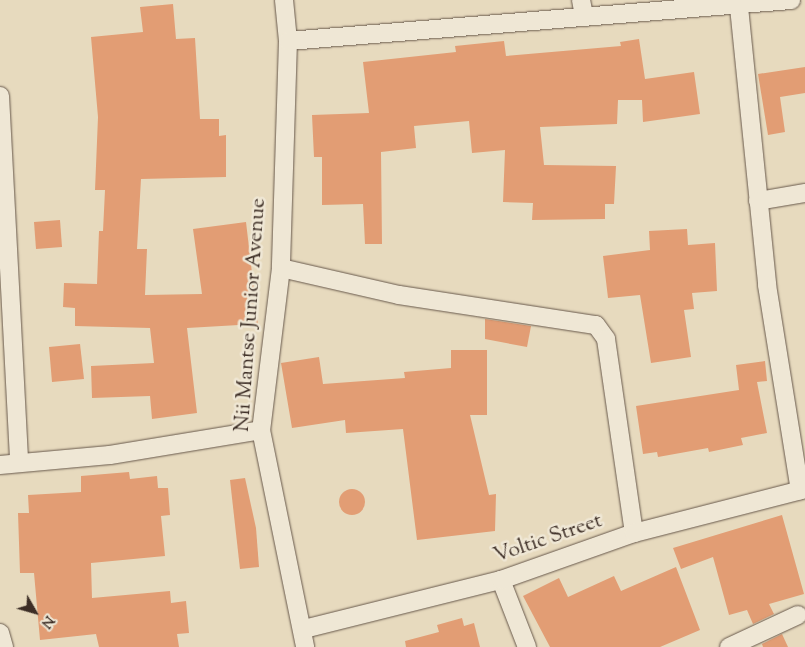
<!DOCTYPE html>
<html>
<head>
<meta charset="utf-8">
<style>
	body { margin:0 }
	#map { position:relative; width:805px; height:647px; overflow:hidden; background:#e7dabe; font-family:"Sorts Mill Goudy",serif }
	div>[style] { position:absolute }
	.building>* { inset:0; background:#e29d74 }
	.round { border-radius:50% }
	.roads { filter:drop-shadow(0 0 1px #68594c) drop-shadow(0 0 1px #68594c) }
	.minor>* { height:18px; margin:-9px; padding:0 9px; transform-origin:9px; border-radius:9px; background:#efe7d5 }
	span { translate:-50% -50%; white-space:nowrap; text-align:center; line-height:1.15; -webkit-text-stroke:5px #efe7d5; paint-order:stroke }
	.street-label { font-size:21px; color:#3d2e26 }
	.north { position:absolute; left:10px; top:587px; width:50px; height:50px; -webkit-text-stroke:4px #efe7d5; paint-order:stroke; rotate:128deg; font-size:14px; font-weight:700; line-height:20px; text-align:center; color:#3d2e26 }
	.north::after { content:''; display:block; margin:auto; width:18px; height:22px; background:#3d2e26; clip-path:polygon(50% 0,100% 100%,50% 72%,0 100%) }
</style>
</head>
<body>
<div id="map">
	<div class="building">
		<i style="clip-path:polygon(173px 4px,176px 39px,195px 38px,200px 119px,219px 119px,219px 136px,226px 135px,226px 177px,141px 179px,137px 249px,147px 249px,145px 295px,202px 294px,193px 229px,246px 222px,258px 324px,187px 328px,197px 413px,152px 419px,150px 396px,92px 398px,91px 366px,154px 363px,150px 328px,75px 326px,75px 308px,63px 307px,64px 283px,97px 284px,99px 231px,103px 231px,105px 190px,95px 190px,98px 117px,91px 37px,143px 32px,140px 7px)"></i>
		<i style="clip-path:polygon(639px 39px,645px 79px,694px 72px,700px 114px,643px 122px,642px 100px,618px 100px,617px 124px,540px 127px,544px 165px,616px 166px,614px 204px,605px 204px,605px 219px,532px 220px,533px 203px,503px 202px,505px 150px,472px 153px,469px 121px,414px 126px,416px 148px,381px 152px,382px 244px,365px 244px,363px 204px,322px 205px,322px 157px,314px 157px,312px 115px,369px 113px,363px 62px,456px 52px,455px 46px,504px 41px,506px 56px,621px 46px,620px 42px)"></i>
		<i style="clip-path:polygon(805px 67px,805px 93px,780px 97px,785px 132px,768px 135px,758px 74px)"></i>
		<i style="clip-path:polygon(60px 220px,62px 247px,36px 249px,34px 222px)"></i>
		<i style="clip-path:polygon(687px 229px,688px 245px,715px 243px,717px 291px,692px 293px,694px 309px,684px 310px,691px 357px,651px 363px,640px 295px,608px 298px,603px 256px,650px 250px,649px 231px)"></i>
		<i style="clip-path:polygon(485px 319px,531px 326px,527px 347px,485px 339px)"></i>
		<i style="clip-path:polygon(80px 344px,84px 379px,52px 382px,49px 347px)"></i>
		<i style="clip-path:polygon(451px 350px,487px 350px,487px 415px,470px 415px,489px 495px,496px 494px,495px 531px,417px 540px,403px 429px,346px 433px,345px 420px,292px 428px,281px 363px,319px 357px,323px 384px,405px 378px,404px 372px,451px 368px)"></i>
		<i style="clip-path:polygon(765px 361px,767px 381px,757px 382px,767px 433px,741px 438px,743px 445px,709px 452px,708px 448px,658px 457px,657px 452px,643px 454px,636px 406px,739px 390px,736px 365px)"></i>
		<i style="clip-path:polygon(129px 472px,130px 479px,157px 476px,158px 488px,168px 488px,170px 515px,161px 516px,165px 556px,91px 563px,92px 598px,170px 591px,171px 603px,186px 601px,189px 633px,177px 634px,179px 647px,99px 647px,96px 634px,40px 640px,34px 573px,20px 573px,18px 513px,29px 513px,28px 495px,81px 492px,81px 476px)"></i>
		<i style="clip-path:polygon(245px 478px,256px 528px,259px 567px,240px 569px,230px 480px)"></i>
		<i class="round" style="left:339px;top:489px;width:26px;height:26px"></i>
		<i style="clip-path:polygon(782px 515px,804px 594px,769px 604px,774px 614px,753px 624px,747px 610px,729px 615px,713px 557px,681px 569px,673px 548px)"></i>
		<i style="clip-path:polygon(676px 567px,700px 630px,660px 647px,550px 647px,523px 596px,559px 578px,568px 597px,614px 576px,621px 591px)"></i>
		<i style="clip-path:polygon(462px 618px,464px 626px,474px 623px,480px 647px,406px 647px,405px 641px,439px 632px,437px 625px)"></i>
		<i style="clip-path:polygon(782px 634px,788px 647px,763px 647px,762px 644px)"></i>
	</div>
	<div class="roads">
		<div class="minor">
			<i style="left:284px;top:0;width:41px;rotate:84.4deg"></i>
			<i style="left:288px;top:41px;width:227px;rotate:91.8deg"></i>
			<i style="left:281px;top:268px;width:163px;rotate:97deg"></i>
			<i style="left:261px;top:430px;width:221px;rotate:78.5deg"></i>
			<i style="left:581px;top:0;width:15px;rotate:79deg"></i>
			<i style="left:739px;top:7px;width:279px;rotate:84.2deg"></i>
			<i style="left:767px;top:285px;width:208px;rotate:80.9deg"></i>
			<i style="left:288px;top:41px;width:505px;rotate:-4.66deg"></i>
			<i style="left:0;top:96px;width:365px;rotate:87deg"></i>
			<i style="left:758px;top:201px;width:48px;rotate:-9.7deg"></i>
			<i style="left:281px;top:268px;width:121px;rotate:12.9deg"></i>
			<i style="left:399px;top:295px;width:199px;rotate:8.7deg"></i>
			<i style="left:596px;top:325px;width:17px;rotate:54deg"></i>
			<i style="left:606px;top:339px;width:196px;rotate:81.8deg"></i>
			<i style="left:0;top:465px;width:110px;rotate:-5.2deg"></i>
			<i style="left:110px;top:455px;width:153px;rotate:-9.4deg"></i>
			<i style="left:501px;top:580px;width:72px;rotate:68.8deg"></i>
			<i style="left:304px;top:629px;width:203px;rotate:-14deg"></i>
			<i style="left:501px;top:580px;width:141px;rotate:-19.5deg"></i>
			<i style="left:634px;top:533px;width:177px;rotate:-14.4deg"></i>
			<i style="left:0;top:633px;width:15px;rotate:74deg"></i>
			<i style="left:729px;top:647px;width:76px;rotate:-24.9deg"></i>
		</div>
	</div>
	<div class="street-label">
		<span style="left:251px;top:315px;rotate:-86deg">Nii Mantse Junior Avenue</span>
		<span style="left:548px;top:539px;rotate:-19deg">Voltic Street</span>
	</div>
	<div class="north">N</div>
</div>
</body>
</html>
